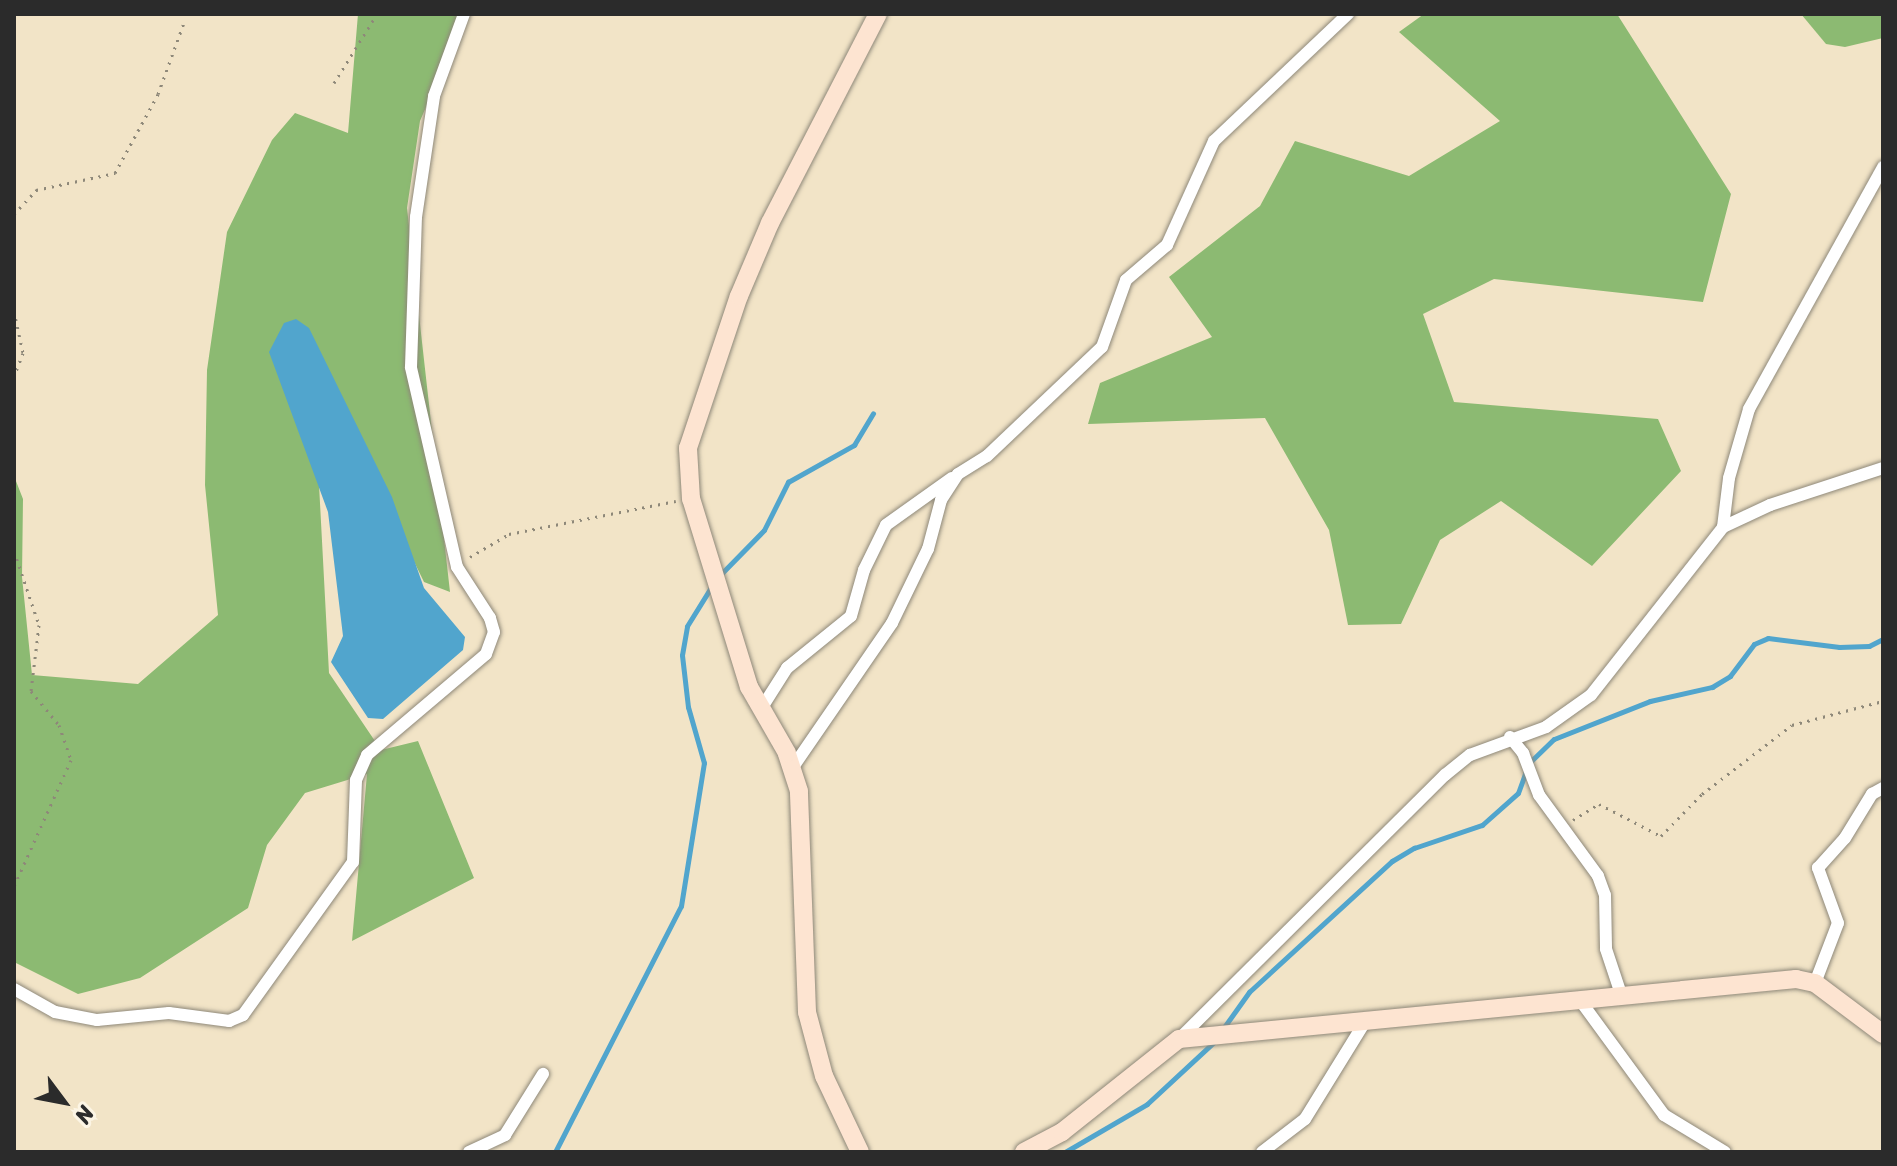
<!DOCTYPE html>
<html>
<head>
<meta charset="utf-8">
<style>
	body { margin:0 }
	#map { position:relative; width:1897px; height:1166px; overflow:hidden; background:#f2e4c7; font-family:Sriracha,sans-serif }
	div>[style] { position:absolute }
	.forest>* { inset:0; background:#8cba72 }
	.water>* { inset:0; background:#51a5cd }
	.stream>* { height:5px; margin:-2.5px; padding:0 2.5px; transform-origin:2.5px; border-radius:2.5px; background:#51a5cd }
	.path>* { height:3px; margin-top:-1.5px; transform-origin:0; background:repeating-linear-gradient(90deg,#8e8879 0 2px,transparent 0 8px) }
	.roads { filter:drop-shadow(0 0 2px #8e8879) drop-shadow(0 0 2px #8e8879) }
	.street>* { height:12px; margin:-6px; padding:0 6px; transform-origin:6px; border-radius:6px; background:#fff }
	.secondary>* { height:18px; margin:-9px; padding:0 9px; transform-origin:9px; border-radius:9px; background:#fde4d1 }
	span { translate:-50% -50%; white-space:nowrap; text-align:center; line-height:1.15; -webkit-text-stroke:8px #fcf5e5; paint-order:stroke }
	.frame { position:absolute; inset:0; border:16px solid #2b2b2b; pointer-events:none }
	.north { position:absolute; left:24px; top:1062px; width:80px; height:80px; -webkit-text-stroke:6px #fcf5e5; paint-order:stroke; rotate:122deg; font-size:22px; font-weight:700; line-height:32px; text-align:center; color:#2b2b2b }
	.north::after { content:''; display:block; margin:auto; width:28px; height:36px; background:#2b2b2b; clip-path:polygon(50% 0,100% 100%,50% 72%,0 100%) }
</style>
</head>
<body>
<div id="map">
	<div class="forest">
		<i style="clip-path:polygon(358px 14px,466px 14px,420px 121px,407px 208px,450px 592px,424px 582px,312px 352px,329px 673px,381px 750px,418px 741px,474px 878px,352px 941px,367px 774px,305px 793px,267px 845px,248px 908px,140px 978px,78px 994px,14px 962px,14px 476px,23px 499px,22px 577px,32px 675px,138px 684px,218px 615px,205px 485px,207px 370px,227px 232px,272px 140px,295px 113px,348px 133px)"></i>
		<i style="clip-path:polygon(1424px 14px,1617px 14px,1731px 194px,1703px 302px,1494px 279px,1423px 314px,1454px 402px,1658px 419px,1681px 471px,1592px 566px,1501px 501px,1440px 540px,1401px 624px,1348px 625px,1329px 530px,1265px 418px,1088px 424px,1100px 383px,1212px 337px,1169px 277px,1260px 206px,1295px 141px,1409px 176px,1500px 121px,1399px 32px)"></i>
		<i style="clip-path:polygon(1801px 14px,1883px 14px,1883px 38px,1845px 47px,1826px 44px)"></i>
	</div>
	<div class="water">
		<i style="clip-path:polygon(296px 319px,309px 328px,392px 497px,424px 588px,465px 637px,463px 650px,383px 719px,368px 718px,331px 662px,343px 636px,328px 512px,269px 352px,284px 323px)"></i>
	</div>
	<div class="stream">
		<i style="left:719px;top:576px;width:64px;rotate:-45.6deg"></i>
		<i style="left:764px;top:530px;width:54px;rotate:-63.4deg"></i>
		<i style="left:788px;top:482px;width:76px;rotate:-29.3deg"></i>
		<i style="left:854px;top:445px;width:37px;rotate:-59deg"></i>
		<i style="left:1530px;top:762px;width:33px;rotate:-44deg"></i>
		<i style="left:1554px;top:739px;width:103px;rotate:-21.6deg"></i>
		<i style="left:1650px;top:701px;width:64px;rotate:-12.7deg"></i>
		<i style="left:1712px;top:687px;width:21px;rotate:-31deg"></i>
		<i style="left:1730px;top:676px;width:40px;rotate:-53deg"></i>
		<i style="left:1754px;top:644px;width:15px;rotate:-23deg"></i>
		<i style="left:1768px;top:638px;width:72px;rotate:7.2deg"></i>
		<i style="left:1839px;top:647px;width:30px;rotate:-2deg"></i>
		<i style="left:1869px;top:646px;width:16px;rotate:-27deg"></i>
		<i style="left:1222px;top:1030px;width:47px;rotate:-54.6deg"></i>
		<i style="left:1249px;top:992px;width:194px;rotate:-42.5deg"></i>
		<i style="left:1392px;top:861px;width:26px;rotate:-31deg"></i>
		<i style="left:1414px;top:848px;width:72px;rotate:-18.7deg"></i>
		<i style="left:1482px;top:825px;width:48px;rotate:-41.6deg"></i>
		<i style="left:1518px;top:793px;width:23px;rotate:-70deg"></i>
		<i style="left:555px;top:1152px;width:276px;rotate:-62.9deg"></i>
		<i style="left:681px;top:906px;width:145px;rotate:-80.9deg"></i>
		<i style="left:704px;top:763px;width:58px;rotate:-105.9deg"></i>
		<i style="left:688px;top:707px;width:52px;rotate:-96.6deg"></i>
		<i style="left:682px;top:655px;width:29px;rotate:-80deg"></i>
		<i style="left:687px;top:626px;width:49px;rotate:-58.2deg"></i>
		<i style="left:1065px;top:1152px;width:95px;rotate:-30.3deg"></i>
		<i style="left:1147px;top:1104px;width:91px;rotate:-42.8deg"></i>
	</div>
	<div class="path">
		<i style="left:334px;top:83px;width:81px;rotate:-58.1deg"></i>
		<i style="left:14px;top:214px;width:33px;rotate:-47deg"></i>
		<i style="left:36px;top:190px;width:81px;rotate:-12.1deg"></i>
		<i style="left:115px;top:173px;width:90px;rotate:-61.4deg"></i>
		<i style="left:158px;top:94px;width:79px;rotate:-70deg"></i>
		<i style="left:14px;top:311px;width:43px;rotate:77.9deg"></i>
		<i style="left:23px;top:353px;width:25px;rotate:111deg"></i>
		<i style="left:14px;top:551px;width:78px;rotate:71.3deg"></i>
		<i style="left:39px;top:625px;width:66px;rotate:96.9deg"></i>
		<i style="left:31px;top:691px;width:44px;rotate:50.5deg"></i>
		<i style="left:59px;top:725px;width:37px;rotate:71deg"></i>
		<i style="left:71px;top:760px;width:138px;rotate:114.3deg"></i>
		<i style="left:470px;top:557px;width:45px;rotate:-30.5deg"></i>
		<i style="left:509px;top:534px;width:170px;rotate:-11.2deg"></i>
		<i style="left:1573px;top:820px;width:31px;rotate:-32deg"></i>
		<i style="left:1599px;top:804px;width:70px;rotate:27.3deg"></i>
		<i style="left:1661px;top:836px;width:59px;rotate:-45.7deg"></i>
		<i style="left:1702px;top:794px;width:113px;rotate:-37.5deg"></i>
		<i style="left:1792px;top:725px;width:94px;rotate:-14.8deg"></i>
	</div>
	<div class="roads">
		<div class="street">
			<i style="left:1723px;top:527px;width:49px;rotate:-83deg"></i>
			<i style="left:1729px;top:478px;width:72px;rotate:-73.8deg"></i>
			<i style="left:1749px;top:409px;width:277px;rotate:-61deg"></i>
			<i style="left:761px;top:709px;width:49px;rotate:-57.6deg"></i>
			<i style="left:787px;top:668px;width:82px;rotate:-39.1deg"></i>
			<i style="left:851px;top:616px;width:48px;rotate:-74.2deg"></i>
			<i style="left:864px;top:570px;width:50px;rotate:-63.9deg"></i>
			<i style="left:886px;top:525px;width:81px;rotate:-35.5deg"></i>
			<i style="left:1510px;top:737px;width:21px;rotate:51deg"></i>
			<i style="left:1523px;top:753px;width:45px;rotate:69.1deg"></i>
			<i style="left:1539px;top:795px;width:100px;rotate:53.9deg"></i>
			<i style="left:1598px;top:876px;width:20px;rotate:70deg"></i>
			<i style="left:1605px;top:895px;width:54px;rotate:88.9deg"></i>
			<i style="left:1606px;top:949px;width:51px;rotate:71.6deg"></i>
			<i style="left:793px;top:767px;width:175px;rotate:-55.5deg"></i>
			<i style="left:892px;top:623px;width:82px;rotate:-64.1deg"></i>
			<i style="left:928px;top:549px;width:51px;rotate:-75.1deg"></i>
			<i style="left:941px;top:500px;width:31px;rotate:-57deg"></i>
			<i style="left:958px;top:474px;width:34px;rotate:-32deg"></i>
			<i style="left:987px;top:456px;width:158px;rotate:-43.5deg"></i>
			<i style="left:1102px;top:347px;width:71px;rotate:-70.3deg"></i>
			<i style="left:1126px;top:280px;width:54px;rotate:-40.5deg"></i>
			<i style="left:1167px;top:245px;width:114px;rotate:-65.7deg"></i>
			<i style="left:1214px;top:141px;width:185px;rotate:-43.5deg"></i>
			<i style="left:1815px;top:983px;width:64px;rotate:-69deg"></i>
			<i style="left:1838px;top:923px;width:59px;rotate:-110deg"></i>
			<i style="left:1818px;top:868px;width:40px;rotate:-48deg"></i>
			<i style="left:1845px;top:838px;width:52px;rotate:-58.5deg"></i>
			<i style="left:1872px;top:794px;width:13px;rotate:-29deg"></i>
			<i style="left:14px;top:989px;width:47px;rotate:29.3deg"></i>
			<i style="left:55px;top:1012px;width:43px;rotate:10.8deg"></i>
			<i style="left:97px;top:1020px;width:72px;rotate:-5.6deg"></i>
			<i style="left:169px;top:1013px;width:61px;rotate:7.6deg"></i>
			<i style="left:229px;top:1021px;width:15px;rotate:-23deg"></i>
			<i style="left:243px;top:1015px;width:188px;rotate:-54.3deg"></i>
			<i style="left:353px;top:862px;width:82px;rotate:-87.9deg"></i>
			<i style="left:356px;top:780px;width:27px;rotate:-66deg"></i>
			<i style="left:367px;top:755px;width:156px;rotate:-40.3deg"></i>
			<i style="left:486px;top:654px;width:23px;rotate:-70deg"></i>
			<i style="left:494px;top:632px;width:15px;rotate:-106deg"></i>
			<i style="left:490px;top:618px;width:61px;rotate:-122.9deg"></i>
			<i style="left:457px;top:567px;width:205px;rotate:-103deg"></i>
			<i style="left:411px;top:367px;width:150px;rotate:-88.1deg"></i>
			<i style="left:416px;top:217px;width:122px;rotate:-81.5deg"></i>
			<i style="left:434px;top:96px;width:87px;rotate:-69.9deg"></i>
			<i style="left:1582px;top:1003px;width:139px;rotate:53.8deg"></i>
			<i style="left:1664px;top:1115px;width:71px;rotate:31.2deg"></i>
			<i style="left:1179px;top:1039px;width:375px;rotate:-44.8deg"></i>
			<i style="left:1445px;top:775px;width:32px;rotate:-39deg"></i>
			<i style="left:1470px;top:755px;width:81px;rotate:-20.2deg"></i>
			<i style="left:1546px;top:727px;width:55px;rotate:-35.4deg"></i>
			<i style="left:1591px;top:695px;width:214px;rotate:-51.8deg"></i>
			<i style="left:1723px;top:527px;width:52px;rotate:-25.1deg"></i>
			<i style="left:1770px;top:505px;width:119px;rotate:-18.1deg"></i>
			<i style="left:469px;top:1152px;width:40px;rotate:-25deg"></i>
			<i style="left:505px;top:1135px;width:72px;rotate:-58.1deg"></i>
			<i style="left:1262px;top:1152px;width:54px;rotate:-37.5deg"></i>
			<i style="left:1305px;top:1119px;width:114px;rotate:-58.3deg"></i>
		</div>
		<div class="secondary">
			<i style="left:860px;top:1152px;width:84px;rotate:-115.3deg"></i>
			<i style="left:824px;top:1076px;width:66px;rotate:-104.9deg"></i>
			<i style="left:807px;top:1012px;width:221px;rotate:-92.1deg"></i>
			<i style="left:799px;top:791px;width:40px;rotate:-108deg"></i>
			<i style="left:787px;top:753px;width:76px;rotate:-119.9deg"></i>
			<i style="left:749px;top:687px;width:197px;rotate:-107.1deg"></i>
			<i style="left:691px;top:499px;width:51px;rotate:-93.4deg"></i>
			<i style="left:688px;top:448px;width:160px;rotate:-71.5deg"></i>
			<i style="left:739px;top:296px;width:79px;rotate:-67deg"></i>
			<i style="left:770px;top:223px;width:235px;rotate:-62.7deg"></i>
			<i style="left:1024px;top:1152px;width:43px;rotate:-27.8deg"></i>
			<i style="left:1062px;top:1132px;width:149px;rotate:-38.5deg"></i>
			<i style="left:1179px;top:1039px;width:620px;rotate:-5.55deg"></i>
			<i style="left:1796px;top:979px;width:19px;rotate:12deg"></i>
			<i style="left:1815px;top:983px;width:85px;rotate:36.9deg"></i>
		</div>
	</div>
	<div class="frame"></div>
	<div class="north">N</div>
</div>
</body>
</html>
